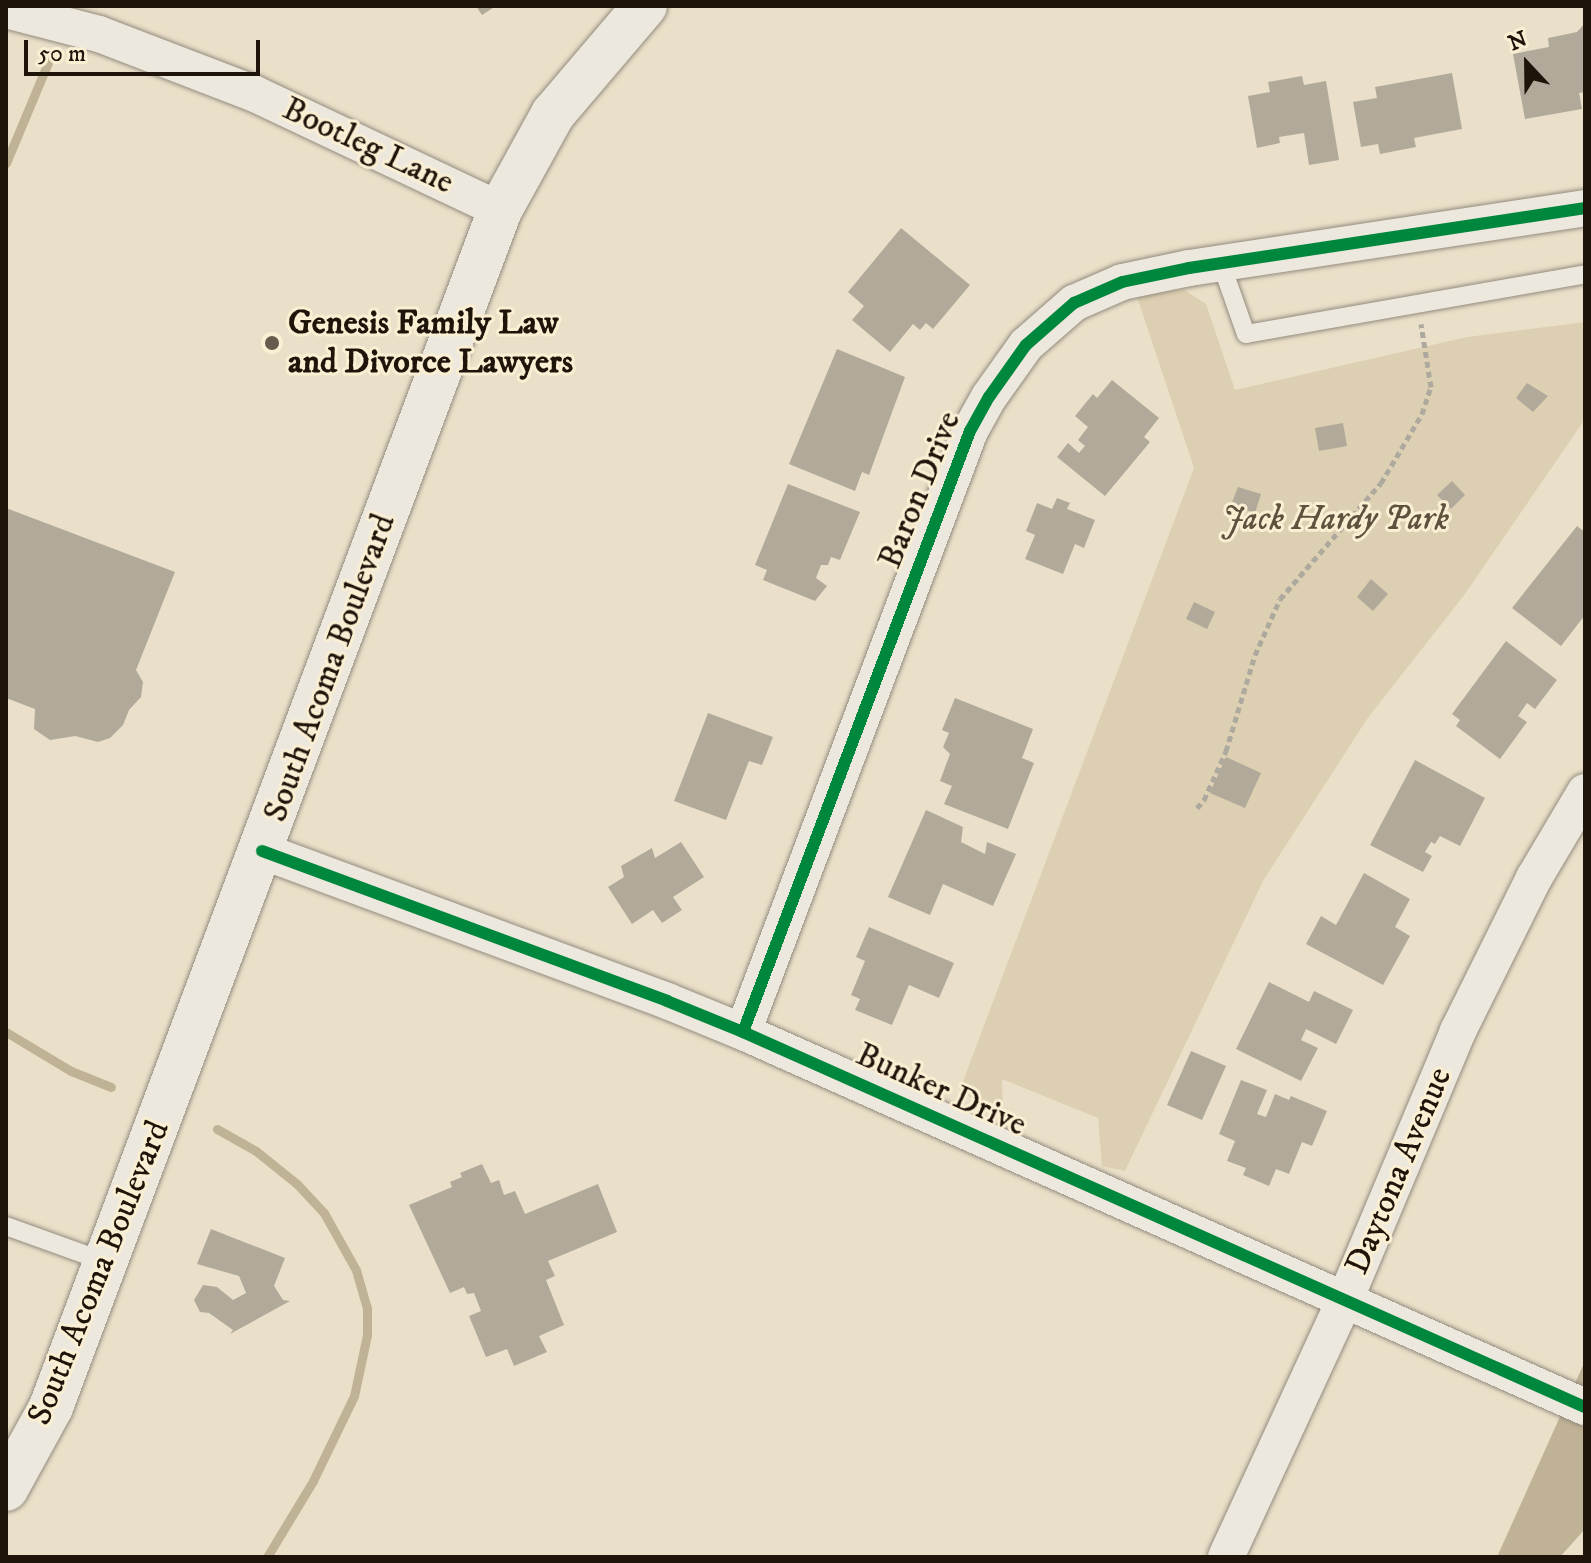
<!DOCTYPE html>
<html>
<head>
<meta charset="utf-8">
<style>
	body { margin:0 }
	#map { position:relative; width:1591px; height:1563px; overflow:hidden; background:#eae0c9; font-family:"IM FELL DW Pica",serif }
	div>[style] { position:absolute }
	.green>* { inset:0; background:#ddcfb1 }
	.water>* { inset:0; background:#c0b295 }
	.stream>* { height:9px; margin:-4.5px; padding:0 4.5px; transform-origin:4.5px; border-radius:4.5px; background:#c0b295 }
	.building>* { inset:0; background:#b1aa9a }
	.path>* { height:5px; margin-top:-2.5px; transform-origin:0; background:repeating-linear-gradient(90deg,#aea99e 0 6px,transparent 0 10px) }
	.roads { filter:drop-shadow(0 0 2px #938b7e) drop-shadow(0 0 2px #938b7e) }
	.service>* { height:18px; margin:-9px; padding:0 9px; transform-origin:9px; border-radius:9px; background:#ede8dd }
	.minor>* { height:36px; margin:-18px; padding:0 18px; transform-origin:18px; border-radius:18px; background:#ede8dd }
	.secondary>* { height:44px; margin:-22px; padding:0 22px; transform-origin:22px; border-radius:22px; background:#ede8dd }
	.cycleway>* { height:12px; margin:-6px; padding:0 6px; transform-origin:6px; border-radius:6px; background:#00873e }
	.dots>* { width:22px; height:22px; translate:-50% -50%; box-sizing:border-box; border:4px solid #faeed3; border-radius:50% }
	span { translate:-50% -50%; white-space:nowrap; text-align:center; line-height:1.15; -webkit-text-stroke:6px #faeed3; paint-order:stroke }
	.street-label { font-size:34px; color:#1f140a }
	.poi-label { font-size:34px; color:#1f140a; font-weight:700 }
	.left { translate:0 -50%; text-align:left }
	.park-label { font-size:34px; color:#5e513e; font-style:italic }
	.frame { position:absolute; inset:0; border:8px solid #1f140a; pointer-events:none }
	.north { position:absolute; left:1487px; top:24px; width:80px; height:80px; -webkit-text-stroke:6px #faeed3; paint-order:stroke; rotate:338deg; font-size:22px; font-weight:700; line-height:32px; text-align:center; color:#1f140a }
	.north::after { content:''; display:block; margin:auto; width:28px; height:36px; background:#1f140a; clip-path:polygon(50% 0,100% 100%,50% 72%,0 100%) }
	.scale { position:absolute; left:24px; top:40px; width:236px; height:36px; box-sizing:border-box; border:4px solid #1f140a; border-top:0; padding-left:10px; font-size:24px; line-height:28px; white-space:nowrap; color:#1f140a; -webkit-text-stroke:6px #faeed3; paint-order:stroke }
</style>
</head>
<body>
<div id="map">
	<div class="green">
		<i style="clip-path:polygon(1184px 290px,1206px 304px,1235px 390px,1467px 337px,1585px 322px,1585px 419px,1465px 594px,1367px 719px,1263px 881px,1125px 1171px,1102px 1166px,1098px 1118px,1002px 1079px,1003px 1111px,959px 1092px,1194px 468px,1136px 294px)"></i>
	</div>
	<div class="water">
		<i style="clip-path:polygon(1585px 1361px,1585px 1529px,1560px 1557px,1497px 1557px)"></i>
	</div>
	<div class="stream">
		<i style="left:6px;top:163px;width:114px;rotate:-67.3deg"></i>
		<i style="left:6px;top:1032px;width:76px;rotate:31deg"></i>
		<i style="left:71px;top:1071px;width:43px;rotate:21.8deg"></i>
		<i style="left:217px;top:1129px;width:45px;rotate:29.4deg"></i>
		<i style="left:256px;top:1151px;width:53px;rotate:38.8deg"></i>
		<i style="left:297px;top:1184px;width:40px;rotate:47deg"></i>
		<i style="left:324px;top:1213px;width:65px;rotate:60.7deg"></i>
		<i style="left:356px;top:1270px;width:40px;rotate:74deg"></i>
		<i style="left:367px;top:1308px;width:27px;rotate:90deg"></i>
		<i style="left:367px;top:1335px;width:62px;rotate:102deg"></i>
		<i style="left:354px;top:1396px;width:94px;rotate:115.8deg"></i>
		<i style="left:313px;top:1481px;width:89px;rotate:121.2deg"></i>
	</div>
	<div class="building">
		<i style="clip-path:polygon(476px 6px,496px 6px,482px 15px)"></i>
		<i style="clip-path:polygon(1585px 23px,1585px 92px,1579px 93px,1582px 109px,1525px 119px,1513px 54px,1549px 47px,1548px 38px,1577px 32px)"></i>
		<i style="clip-path:polygon(1452px 73px,1462px 129px,1414px 138px,1416px 147px,1380px 154px,1378px 144px,1361px 147px,1353px 102px,1377px 98px,1375px 87px)"></i>
		<i style="clip-path:polygon(1302px 76px,1304px 85px,1326px 81px,1339px 160px,1309px 165px,1304px 133px,1279px 137px,1280px 143px,1257px 148px,1248px 96px,1270px 92px,1268px 82px)"></i>
		<i style="clip-path:polygon(901px 228px,970px 285px,933px 329px,926px 323px,920px 330px,913px 324px,890px 352px,852px 320px,864px 306px,848px 292px)"></i>
		<i style="clip-path:polygon(837px 349px,905px 377px,869px 475px,862px 472px,855px 491px,789px 464px)"></i>
		<i style="clip-path:polygon(1112px 380px,1159px 418px,1144px 437px,1150px 442px,1105px 496px,1057px 457px,1068px 443px,1079px 453px,1085px 446px,1078px 440px,1088px 427px,1075px 416px,1093px 394px,1097px 398px)"></i>
		<i style="clip-path:polygon(1527px 383px,1548px 396px,1533px 412px,1516px 398px)"></i>
		<i style="clip-path:polygon(1343px 423px,1347px 446px,1319px 451px,1315px 428px)"></i>
		<i style="clip-path:polygon(1452px 481px,1465px 495px,1451px 509px,1437px 495px)"></i>
		<i style="clip-path:polygon(788px 484px,860px 512px,840px 560px,831px 557px,828px 565px,821px 565px,816px 578px,827px 586px,815px 601px,763px 580px,767px 570px,755px 565px)"></i>
		<i style="clip-path:polygon(1238px 487px,1261px 494px,1255px 513px,1231px 505px)"></i>
		<i style="clip-path:polygon(1057px 498px,1070px 503px,1067px 509px,1095px 520px,1084px 548px,1075px 544px,1063px 574px,1025px 559px,1035px 535px,1026px 531px,1037px 503px,1052px 509px)"></i>
		<i style="clip-path:polygon(6px 508px,175px 572px,136px 670px,143px 682px,141px 697px,129px 710px,123px 725px,110px 738px,98px 742px,75px 736px,50px 740px,34px 729px,35px 709px,6px 698px)"></i>
		<i style="clip-path:polygon(1577px 526px,1585px 532px,1585px 615px,1561px 646px,1512px 608px)"></i>
		<i style="clip-path:polygon(1371px 579px,1388px 594px,1373px 611px,1357px 597px)"></i>
		<i style="clip-path:polygon(1194px 602px,1215px 612px,1207px 629px,1186px 619px)"></i>
		<i style="clip-path:polygon(1506px 641px,1557px 680px,1535px 709px,1527px 703px,1518px 716px,1527px 722px,1500px 759px,1456px 726px,1460px 720px,1452px 714px)"></i>
		<i style="clip-path:polygon(955px 698px,1033px 729px,1022px 758px,1034px 763px,1008px 829px,944px 804px,952px 786px,940px 781px,950px 754px,943px 747px,949px 733px,942px 730px)"></i>
		<i style="clip-path:polygon(708px 713px,773px 737px,762px 765px,749px 761px,726px 820px,674px 801px)"></i>
		<i style="clip-path:polygon(1226px 757px,1261px 773px,1245px 808px,1210px 793px)"></i>
		<i style="clip-path:polygon(1415px 760px,1485px 798px,1460px 846px,1440px 836px,1435px 844px,1431px 842px,1425px 852px,1432px 856px,1423px 872px,1370px 845px)"></i>
		<i style="clip-path:polygon(926px 810px,963px 827px,961px 842px,985px 854px,987px 842px,1016px 854px,993px 906px,943px 884px,930px 915px,888px 897px)"></i>
		<i style="clip-path:polygon(681px 842px,704px 877px,673px 897px,682px 910px,662px 923px,653px 910px,632px 924px,608px 887px,624px 877px,621px 866px,652px 848px,655px 858px)"></i>
		<i style="clip-path:polygon(1364px 873px,1410px 899px,1395px 927px,1410px 936px,1383px 985px,1306px 944px,1321px 916px,1336px 925px)"></i>
		<i style="clip-path:polygon(869px 927px,954px 963px,939px 998px,909px 985px,892px 1025px,855px 1010px,860px 999px,851px 995px,865px 961px,856px 957px)"></i>
		<i style="clip-path:polygon(1269px 982px,1309px 1002px,1314px 991px,1353px 1010px,1336px 1044px,1306px 1029px,1301px 1040px,1318px 1048px,1301px 1081px,1236px 1049px)"></i>
		<i style="clip-path:polygon(1191px 1051px,1226px 1066px,1202px 1120px,1167px 1105px)"></i>
		<i style="clip-path:polygon(1241px 1080px,1267px 1090px,1257px 1114px,1266px 1117px,1275px 1094px,1289px 1100px,1291px 1096px,1327px 1111px,1312px 1146px,1302px 1142px,1289px 1174px,1276px 1169px,1269px 1186px,1243px 1175px,1246px 1168px,1227px 1161px,1235px 1141px,1219px 1134px)"></i>
		<i style="clip-path:polygon(482px 1164px,491px 1183px,499px 1180px,504px 1195px,515px 1191px,525px 1214px,598px 1184px,617px 1232px,548px 1261px,555px 1276px,546px 1280px,564px 1325px,539px 1336px,547px 1352px,514px 1366px,507px 1349px,486px 1357px,469px 1316px,481px 1311px,474px 1293px,467px 1294px,464px 1287px,450px 1293px,409px 1205px,452px 1187px,450px 1182px,462px 1177px,460px 1173px)"></i>
		<i style="clip-path:polygon(211px 1229px,285px 1258px,274px 1286px,283px 1300px,290px 1301px,230px 1334px,233px 1330px,209px 1313px,200px 1312px,194px 1300px,203px 1285px,217px 1287px,233px 1300px,246px 1293px,239px 1276px,197px 1264px)"></i>
	</div>
	<div class="path">
		<i style="left:1197px;top:808px;width:11px;rotate:-49deg"></i>
		<i style="left:1204px;top:800px;width:54px;rotate:-65.8deg"></i>
		<i style="left:1226px;top:751px;width:100px;rotate:-73.2deg"></i>
		<i style="left:1255px;top:655px;width:61px;rotate:-65.9deg"></i>
		<i style="left:1280px;top:599px;width:154px;rotate:-49deg"></i>
		<i style="left:1381px;top:483px;width:80px;rotate:-59.3deg"></i>
		<i style="left:1422px;top:414px;width:28px;rotate:-72deg"></i>
		<i style="left:1431px;top:387px;width:64px;rotate:-99deg"></i>
	</div>
	<div class="roads">
		<div class="service">
			<i style="left:1222px;top:266px;width:72px;rotate:70.6deg"></i>
			<i style="left:1246px;top:334px;width:344px;rotate:-10deg"></i>
			<i style="left:6px;top:1226px;width:106px;rotate:19.8deg"></i>
		</div>
		<div class="minor">
			<i style="left:6px;top:10px;width:96px;rotate:14.5deg"></i>
			<i style="left:99px;top:34px;width:167px;rotate:21deg"></i>
			<i style="left:255px;top:94px;width:271px;rotate:25.3deg"></i>
			<i style="left:262px;top:851px;width:432px;rotate:20.3deg"></i>
			<i style="left:667px;top:1001px;width:82px;rotate:22.2deg"></i>
			<i style="left:743px;top:1032px;width:922px;rotate:24.01deg"></i>
			<i style="left:743px;top:1032px;width:642px;rotate:-69.31deg"></i>
			<i style="left:970px;top:431px;width:39px;rotate:-61deg"></i>
			<i style="left:989px;top:397px;width:64px;rotate:-54.6deg"></i>
			<i style="left:1026px;top:345px;width:64px;rotate:-41.2deg"></i>
			<i style="left:1074px;top:303px;width:52px;rotate:-23.6deg"></i>
			<i style="left:1122px;top:282px;width:68px;rotate:-11.8deg"></i>
			<i style="left:1189px;top:268px;width:401px;rotate:-8.6deg"></i>
			<i style="left:1226px;top:1557px;width:283px;rotate:-65.2deg"></i>
			<i style="left:1345px;top:1300px;width:292px;rotate:-67.2deg"></i>
			<i style="left:1458px;top:1031px;width:171px;rotate:-63.6deg"></i>
			<i style="left:1534px;top:878px;width:100px;rotate:-59.3deg"></i>
		</div>
		<div class="secondary">
			<i style="left:6px;top:1489px;width:94px;rotate:-61.2deg"></i>
			<i style="left:51px;top:1407px;width:1278px;rotate:-69.44deg"></i>
			<i style="left:500px;top:210px;width:110px;rotate:-61.1deg"></i>
			<i style="left:553px;top:114px;width:142px;rotate:-49.6deg"></i>
		</div>
	</div>
	<div class="cycleway">
		<i style="left:262px;top:851px;width:432px;rotate:20.3deg"></i>
		<i style="left:667px;top:1001px;width:82px;rotate:22.2deg"></i>
		<i style="left:743px;top:1032px;width:922px;rotate:24.01deg"></i>
		<i style="left:743px;top:1032px;width:642px;rotate:-69.31deg"></i>
		<i style="left:970px;top:431px;width:39px;rotate:-61deg"></i>
		<i style="left:989px;top:397px;width:64px;rotate:-54.6deg"></i>
		<i style="left:1026px;top:345px;width:64px;rotate:-41.2deg"></i>
		<i style="left:1074px;top:303px;width:52px;rotate:-23.6deg"></i>
		<i style="left:1122px;top:282px;width:68px;rotate:-11.8deg"></i>
		<i style="left:1189px;top:268px;width:401px;rotate:-8.6deg"></i>
	</div>
	<div class="dots">
		<i style="left:272px;top:343px;background:#665b4d"></i>
	</div>
	<div class="street-label">
		<span style="left:368px;top:146px;rotate:25deg">Bootleg Lane</span>
		<span style="left:920px;top:490px;rotate:-68deg">Baron Drive</span>
		<span style="left:330px;top:668px;rotate:-70deg">South Acoma Boulevard</span>
		<span style="left:941px;top:1090px;rotate:24deg">Bunker Drive</span>
		<span style="left:1399px;top:1171px;rotate:-67deg">Daytona Avenue</span>
		<span style="left:99px;top:1273px;rotate:-68deg">South Acoma Boulevard</span>
	</div>
	<div class="poi-label">
		<span class="left" style="left:288px;top:343px">Genesis Family Law<br>and Divorce Lawyers</span>
	</div>
	<div class="park-label">
		<span style="left:1335px;top:520px">Jack Hardy Park</span>
	</div>
	<div class="frame"></div>
	<div class="north">N</div>
	<div class="scale">50 m</div>
</div>
</body>
</html>
